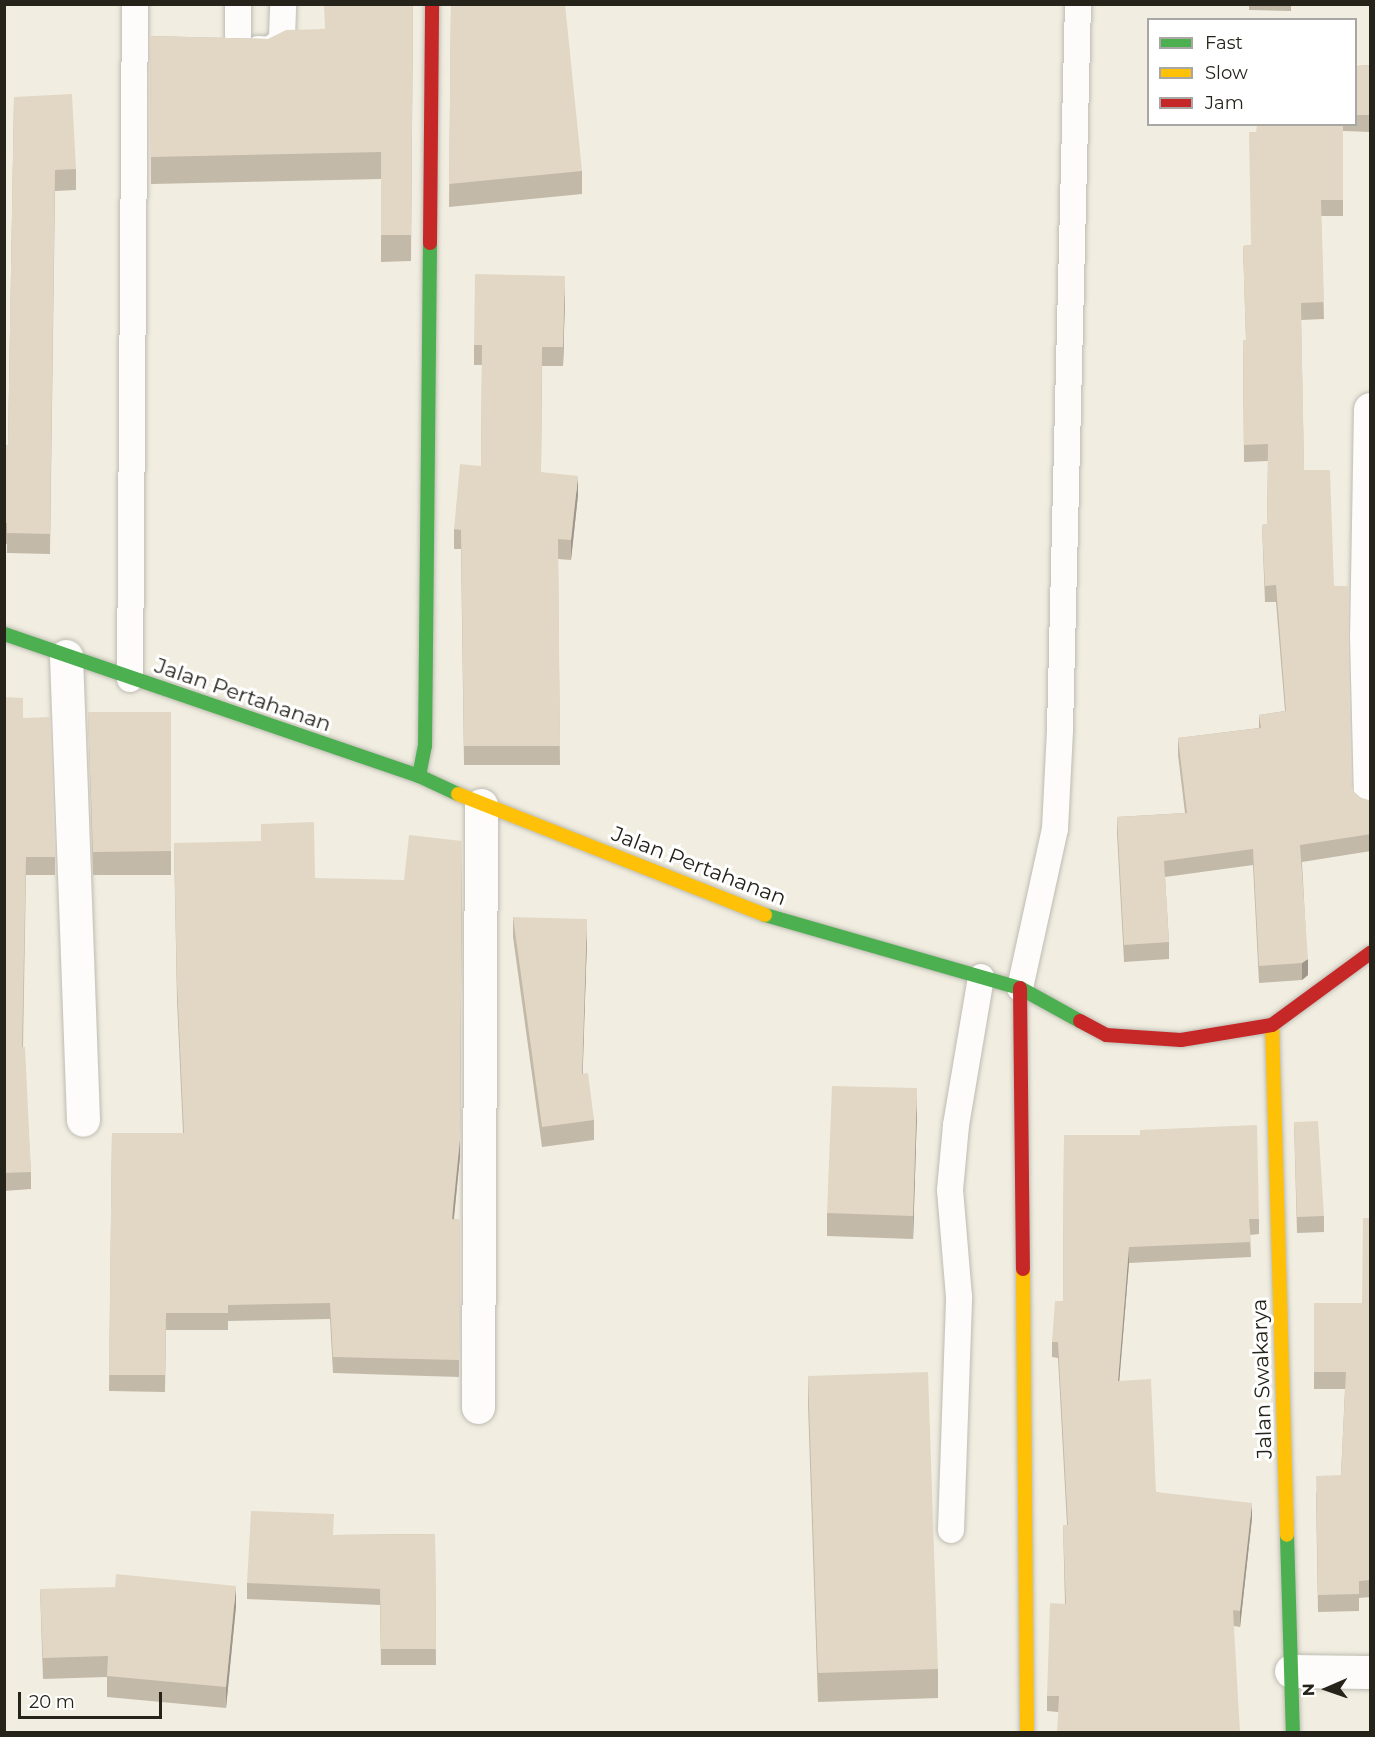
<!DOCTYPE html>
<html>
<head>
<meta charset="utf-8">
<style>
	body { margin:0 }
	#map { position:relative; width:1375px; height:1737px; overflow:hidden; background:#f1eee1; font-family:Montserrat,sans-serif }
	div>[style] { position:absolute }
	.roads { filter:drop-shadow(0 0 2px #bebbb2) drop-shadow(0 0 2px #bebbb2) }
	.lane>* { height:26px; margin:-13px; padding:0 13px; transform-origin:13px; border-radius:13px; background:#fdfcfa }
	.street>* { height:33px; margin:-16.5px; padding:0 16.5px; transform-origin:16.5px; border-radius:16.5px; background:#fdfcfa }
	.fast>* { height:14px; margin:-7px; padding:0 7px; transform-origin:7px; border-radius:7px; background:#4caf50 }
	.slow>* { height:14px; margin:-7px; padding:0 7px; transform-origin:7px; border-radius:7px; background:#ffc107 }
	.jam>* { height:14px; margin:-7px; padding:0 7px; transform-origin:7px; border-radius:7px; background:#c62828 }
	.wall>* { inset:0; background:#c2b9a9 }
	.shaded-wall>* { inset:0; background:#9e968a }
	.building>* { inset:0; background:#e2d7c5 }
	span { translate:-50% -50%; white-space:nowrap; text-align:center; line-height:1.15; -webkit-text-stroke:6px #fff; paint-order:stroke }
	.street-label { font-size:21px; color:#25231a }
	.frame { position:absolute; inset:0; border:6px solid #25231a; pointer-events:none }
	.legend { position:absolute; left:1147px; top:18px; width:210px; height:108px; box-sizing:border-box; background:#fff; border:2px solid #a8a7a3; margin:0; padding:8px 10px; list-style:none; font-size:18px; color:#25231a }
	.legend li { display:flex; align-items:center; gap:12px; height:30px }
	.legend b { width:30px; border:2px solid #a8a7a3 }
	.north { position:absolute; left:1297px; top:1659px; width:60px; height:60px; -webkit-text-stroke:4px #fff; paint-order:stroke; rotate:268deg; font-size:16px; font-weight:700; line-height:24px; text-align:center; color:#25231a }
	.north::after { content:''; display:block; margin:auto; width:21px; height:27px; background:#25231a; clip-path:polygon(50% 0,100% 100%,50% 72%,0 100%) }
	.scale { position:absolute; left:18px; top:1692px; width:144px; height:27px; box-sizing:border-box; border:3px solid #25231a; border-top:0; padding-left:8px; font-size:18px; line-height:21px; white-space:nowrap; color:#25231a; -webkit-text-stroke:4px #fff; paint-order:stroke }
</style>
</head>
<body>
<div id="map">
	<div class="roads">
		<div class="lane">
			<i style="left:238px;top:48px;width:44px;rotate:-90deg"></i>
			<i style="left:258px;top:49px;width:10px;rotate:6deg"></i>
			<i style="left:268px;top:50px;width:10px;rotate:-29deg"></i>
			<i style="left:277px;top:45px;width:9px;rotate:-54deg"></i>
			<i style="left:282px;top:38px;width:34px;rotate:-88deg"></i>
			<i style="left:130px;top:679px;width:675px;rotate:-89.58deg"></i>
			<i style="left:1020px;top:988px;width:163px;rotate:-77.6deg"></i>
			<i style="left:1055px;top:829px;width:100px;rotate:-87.1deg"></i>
			<i style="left:1060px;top:729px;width:725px;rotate:-88.58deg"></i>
			<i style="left:951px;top:1530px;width:233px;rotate:-88deg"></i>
			<i style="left:959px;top:1297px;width:107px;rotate:-94.8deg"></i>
			<i style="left:950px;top:1190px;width:65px;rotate:-84.7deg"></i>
			<i style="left:956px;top:1125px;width:150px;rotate:-80.4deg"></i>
		</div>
		<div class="street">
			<i style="left:1370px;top:409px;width:226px;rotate:91deg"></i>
			<i style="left:1366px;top:635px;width:164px;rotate:88.6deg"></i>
			<i style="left:66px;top:656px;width:464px;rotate:87.9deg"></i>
			<i style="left:478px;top:1407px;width:602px;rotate:-89.71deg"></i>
			<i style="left:1291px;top:1671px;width:79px;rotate:0.7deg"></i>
		</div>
		<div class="fast">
			<i style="left:4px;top:634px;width:439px;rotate:18.9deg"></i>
			<i style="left:419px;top:776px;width:43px;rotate:24.8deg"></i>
			<i style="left:419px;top:776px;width:31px;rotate:-79deg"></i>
			<i style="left:425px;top:746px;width:503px;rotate:-89.43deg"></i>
			<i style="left:765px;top:915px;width:265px;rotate:16deg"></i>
			<i style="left:1020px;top:988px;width:68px;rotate:28.8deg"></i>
			<i style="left:1287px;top:1535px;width:197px;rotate:88.3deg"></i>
		</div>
		<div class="slow">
			<i style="left:458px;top:794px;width:330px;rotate:21.5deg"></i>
			<i style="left:1272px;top:1025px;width:510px;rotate:88.32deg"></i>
			<i style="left:1023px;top:1269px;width:463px;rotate:89.5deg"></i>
		</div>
		<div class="jam">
			<i style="left:430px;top:243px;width:239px;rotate:-89.5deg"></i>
			<i style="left:1020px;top:988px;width:281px;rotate:89.4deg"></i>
			<i style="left:1080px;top:1021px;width:30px;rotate:28deg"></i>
			<i style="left:1106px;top:1035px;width:75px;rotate:3.8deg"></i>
			<i style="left:1181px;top:1040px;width:92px;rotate:-9.4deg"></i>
			<i style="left:1272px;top:1025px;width:122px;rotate:-36.3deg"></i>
		</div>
	</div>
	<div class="wall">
		<i style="clip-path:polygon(413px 4px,411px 261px,381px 262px,381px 179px,151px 184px,150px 36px,268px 39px,324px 29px)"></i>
		<i style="clip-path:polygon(451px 4px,582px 171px,582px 194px,449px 207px)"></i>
		<i style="clip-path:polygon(1249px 4px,1291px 4px,1291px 11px,1249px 10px)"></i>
		<i style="clip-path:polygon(1371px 65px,1371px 132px,1343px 131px,1343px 216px,1321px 216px,1324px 319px,1301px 320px,1304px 470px,1334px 586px,1351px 783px,1354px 792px,1361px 798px,1371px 801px,1371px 851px,1302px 862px,1308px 975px,1302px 980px,1259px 983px,1253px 865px,1165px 877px,1169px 942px,1169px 959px,1124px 962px,1117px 833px,1117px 817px,1185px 813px,1178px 755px,1178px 738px,1259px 728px,1259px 715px,1285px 711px,1276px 602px,1265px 602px,1262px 525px,1267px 524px,1268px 461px,1244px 462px,1243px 340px,1246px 340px,1243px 246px,1251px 245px,1257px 124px,1356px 124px,1356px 66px)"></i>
		<i style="clip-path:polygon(14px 97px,76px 169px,76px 190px,55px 191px,50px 554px,7px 553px,7px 544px,4px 544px,4px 445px,8px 445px)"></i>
		<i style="clip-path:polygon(565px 296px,563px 366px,542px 366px,541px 472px,578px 495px,571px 560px,558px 559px,560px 765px,464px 765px,461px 549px,454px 549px,454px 529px,481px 466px,482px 365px,474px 365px,474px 345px)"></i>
		<i style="clip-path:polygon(4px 697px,23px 718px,55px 857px,55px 875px,26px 875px,23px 1047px,31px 1172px,31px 1189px,4px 1191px)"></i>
		<i style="clip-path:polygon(88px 712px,171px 712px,171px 875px,93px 875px)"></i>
		<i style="clip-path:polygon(174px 843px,315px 878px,460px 1156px,454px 1219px,460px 1220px,459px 1377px,333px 1373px,330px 1319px,228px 1321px,228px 1330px,166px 1330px,165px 1392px,109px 1391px,112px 1133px,183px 1133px,177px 1001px)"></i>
		<i style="clip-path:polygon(513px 917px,587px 940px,582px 1074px,594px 1120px,594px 1140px,542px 1147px,513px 937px)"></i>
		<i style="clip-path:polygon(917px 1111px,913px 1239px,827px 1236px,827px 1213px)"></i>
		<i style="clip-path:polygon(1294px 1122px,1324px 1216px,1324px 1232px,1297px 1233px)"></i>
		<i style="clip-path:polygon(1064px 1135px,1259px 1219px,1259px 1234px,1250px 1235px,1251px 1257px,1129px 1263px,1119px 1381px,1156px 1492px,1252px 1518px,1240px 1627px,1234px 1626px,1058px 1712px,1047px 1711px,1047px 1696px,1065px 1604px,1063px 1525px,1067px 1525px,1058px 1358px,1052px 1357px,1052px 1342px,1063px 1301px)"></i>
		<i style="clip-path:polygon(1371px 1218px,1371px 1597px,1359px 1598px,1359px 1611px,1318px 1612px,1316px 1493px,1341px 1475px,1345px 1389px,1314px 1389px,1314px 1303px,1362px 1303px)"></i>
		<i style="clip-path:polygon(808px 1376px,938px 1669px,938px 1698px,818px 1702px,808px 1405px)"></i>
		<i style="clip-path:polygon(435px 1534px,436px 1665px,381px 1665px,380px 1605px,247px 1599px,247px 1583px,333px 1535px)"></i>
		<i style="clip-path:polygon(40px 1589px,236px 1606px,226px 1708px,107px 1697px,107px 1677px,43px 1679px)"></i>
	</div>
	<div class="shaded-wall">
		<i style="clip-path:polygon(565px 276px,565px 296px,563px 366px,563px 347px)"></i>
		<i style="clip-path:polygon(578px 476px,578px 495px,571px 560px,571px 540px)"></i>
		<i style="clip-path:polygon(462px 841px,460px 1156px,452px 1236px)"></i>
		<i style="clip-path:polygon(587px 919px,587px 940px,582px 1094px,582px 1074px)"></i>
		<i style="clip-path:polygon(1308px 959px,1308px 975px,1302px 980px,1302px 963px)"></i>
		<i style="clip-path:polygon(917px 1088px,917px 1111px,913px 1239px,913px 1216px)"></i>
		<i style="clip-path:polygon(1129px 1247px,1129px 1263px,1118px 1397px,1118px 1381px)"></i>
		<i style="clip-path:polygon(1252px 1503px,1252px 1518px,1240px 1627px,1240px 1611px)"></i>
		<i style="clip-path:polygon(236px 1586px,236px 1606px,226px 1708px,226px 1687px)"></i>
	</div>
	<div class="building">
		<i style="clip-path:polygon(324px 4px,413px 4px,411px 235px,381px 235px,381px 152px,151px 157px,150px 36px,268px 39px,286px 30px,325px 29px)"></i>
		<i style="clip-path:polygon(451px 4px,565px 4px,582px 171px,449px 184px)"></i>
		<i style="clip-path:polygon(1371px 65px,1371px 115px,1356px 115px,1356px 66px)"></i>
		<i style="clip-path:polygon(72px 94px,76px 169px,55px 170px,50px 534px,7px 533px,7px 523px,4px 523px,4px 445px,8px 445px,14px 97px)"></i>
		<i style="clip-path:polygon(1257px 124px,1343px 124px,1343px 200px,1321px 200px,1324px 302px,1301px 303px,1304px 470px,1330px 470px,1334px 586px,1348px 586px,1351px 783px,1354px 792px,1361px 798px,1371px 801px,1371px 834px,1300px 845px,1308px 959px,1302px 963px,1259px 966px,1253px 849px,1164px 861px,1169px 942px,1124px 945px,1117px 817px,1187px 813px,1178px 738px,1261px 728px,1259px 715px,1286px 711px,1276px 585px,1265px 586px,1262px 525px,1267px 524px,1268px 444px,1244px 445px,1243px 340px,1246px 340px,1243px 246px,1251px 245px,1249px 132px,1257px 132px)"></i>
		<i style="clip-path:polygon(475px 274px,565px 276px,563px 347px,542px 347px,541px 472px,578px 476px,571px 540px,558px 539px,560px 746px,464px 746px,461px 530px,454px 529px,460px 464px,481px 466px,482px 345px,474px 345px)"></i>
		<i style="clip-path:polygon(4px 697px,23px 698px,23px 718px,50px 717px,55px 857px,26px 857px,22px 1047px,25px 1047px,31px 1172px,4px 1173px)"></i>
		<i style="clip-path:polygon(88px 712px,171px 712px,171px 851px,93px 852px)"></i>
		<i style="clip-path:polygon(314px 822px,315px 878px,404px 880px,409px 835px,462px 841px,460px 1140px,452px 1219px,460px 1220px,459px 1360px,333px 1357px,330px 1303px,228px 1305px,228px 1313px,166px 1313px,165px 1375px,109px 1375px,112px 1133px,184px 1133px,177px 984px,174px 843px,261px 841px,261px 824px)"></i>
		<i style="clip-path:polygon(513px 917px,587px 919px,582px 1074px,588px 1073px,594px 1120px,542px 1127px)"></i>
		<i style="clip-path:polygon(832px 1086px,917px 1088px,913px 1216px,827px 1213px)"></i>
		<i style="clip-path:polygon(1318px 1121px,1324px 1216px,1297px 1217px,1294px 1122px)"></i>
		<i style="clip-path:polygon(1257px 1125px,1259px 1219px,1249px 1219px,1251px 1242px,1129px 1247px,1118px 1381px,1151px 1379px,1156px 1492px,1252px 1503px,1240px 1611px,1233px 1610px,1240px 1732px,1057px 1732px,1059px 1696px,1047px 1696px,1050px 1603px,1066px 1604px,1063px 1525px,1068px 1525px,1058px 1342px,1052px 1342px,1055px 1301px,1063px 1301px,1064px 1135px,1140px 1135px,1140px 1130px)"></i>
		<i style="clip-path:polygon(1363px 1218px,1371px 1218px,1371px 1580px,1359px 1581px,1359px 1594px,1318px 1595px,1316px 1476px,1341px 1475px,1346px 1372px,1314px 1372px,1314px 1303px,1362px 1303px)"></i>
		<i style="clip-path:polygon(928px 1372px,938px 1669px,818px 1673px,808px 1376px)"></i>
		<i style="clip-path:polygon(251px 1511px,334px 1514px,333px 1535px,435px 1534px,436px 1649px,381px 1649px,380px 1589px,247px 1583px)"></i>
		<i style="clip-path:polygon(116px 1574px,236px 1586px,226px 1687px,107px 1676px,108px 1656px,43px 1658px,40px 1589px,115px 1587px)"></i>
	</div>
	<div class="street-label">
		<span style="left:243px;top:695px;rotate:19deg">Jalan Pertahanan</span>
		<span style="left:699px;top:866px;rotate:21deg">Jalan Pertahanan</span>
		<span style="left:1262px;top:1379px;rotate:-92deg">Jalan Swakarya</span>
	</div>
	<div class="frame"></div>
	<ul class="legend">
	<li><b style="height:8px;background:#4caf50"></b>Fast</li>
	<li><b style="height:8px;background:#ffc107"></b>Slow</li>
	<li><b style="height:8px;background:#c62828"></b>Jam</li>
	</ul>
	<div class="north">N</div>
	<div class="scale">20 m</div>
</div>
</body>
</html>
